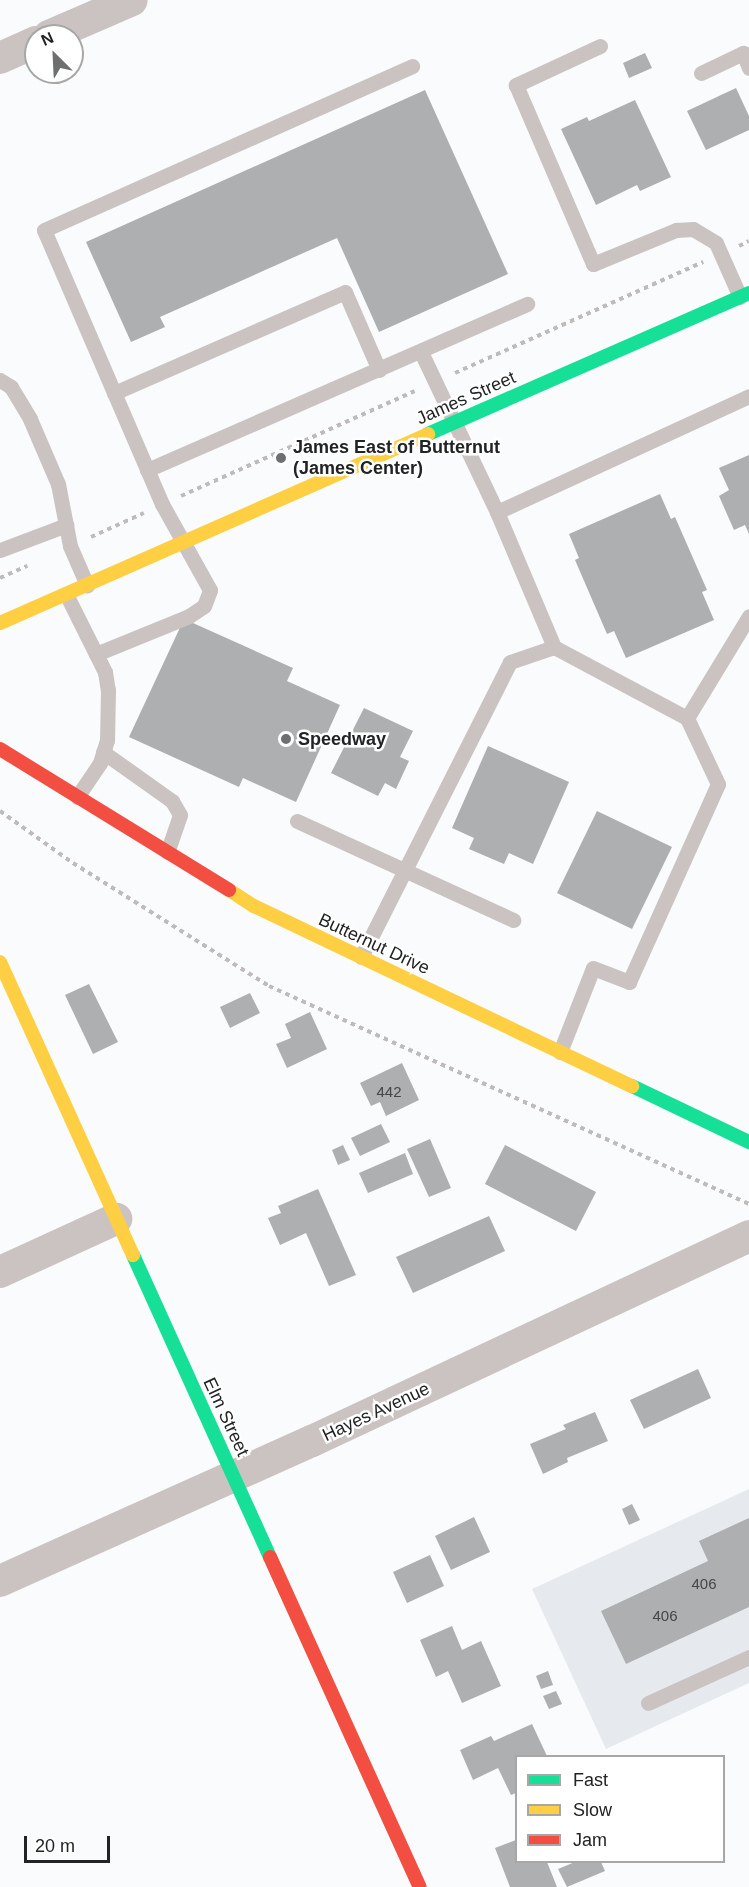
<!DOCTYPE html>
<html>
<head>
<meta charset="utf-8">
<style>
	body { margin:0 }
	#map { position:relative; width:749px; height:1887px; overflow:hidden; background:#fafbfc; font-family:Helvetica,sans-serif }
	div>[style] { position:absolute }
	.built>* { inset:0; background:#e6eaee }
	.building>* { inset:0; background:#aeafb0 }
	.path>* { height:4px; margin-top:-2px; transform-origin:0; background:repeating-linear-gradient(90deg,#c0bbbb 0 4.5px,transparent 0 9px) }
	.lane>* { height:15px; margin:-7.5px; padding:0 7.5px; transform-origin:7.5px; border-radius:7.5px; background:#cbc3c2 }
	.street>* { height:32px; margin:-16px; padding:0 16px; transform-origin:16px; border-radius:16px; background:#cbc3c2 }
	.fast>* { height:14px; margin:-7px; padding:0 7px; transform-origin:7px; border-radius:7px; background:#16e098 }
	.slow>* { height:14px; margin:-7px; padding:0 7px; transform-origin:7px; border-radius:7px; background:#ffcf43 }
	.jam>* { height:14px; margin:-7px; padding:0 7px; transform-origin:7px; border-radius:7px; background:#f24e42 }
	.dots>* { width:16px; height:16px; translate:-50% -50%; box-sizing:border-box; border:3px solid #fff; border-radius:50% }
	span { translate:-50% -50%; white-space:nowrap; text-align:center; line-height:1.15; -webkit-text-stroke:5px #fff; paint-order:stroke }
	.number-label { font-size:15px; color:#454647 }
	.number-label span { -webkit-text-stroke-width:0 }
	.street-label { font-size:18px; color:#222324 }
	.poi-label { font-size:18px; color:#222324; font-weight:700 }
	.left { translate:0 -50%; text-align:left }
	.legend { position:absolute; left:515px; top:1755px; width:210px; height:108px; box-sizing:border-box; background:#fff; border:2px solid #a7a7a7; margin:0; padding:8px 10px; list-style:none; font-size:18px; color:#222324 }
	.legend li { display:flex; align-items:center; gap:12px; height:30px }
	.legend b { width:30px; border:2px solid #a7a7a7 }
	.north { position:absolute; left:24px; top:24px; width:60px; height:60px; box-sizing:border-box; background:#fff; border:2px solid #a7a7a7; border-radius:50%; rotate:336deg; font-size:16px; font-weight:700; line-height:24px; text-align:center; color:#222324 }
	.north::after { content:''; display:block; margin:auto; width:21px; height:27px; background:#6e6f70; clip-path:polygon(50% 0,100% 100%,50% 72%,0 100%) }
	.scale { position:absolute; left:24px; top:1836px; width:86px; height:27px; box-sizing:border-box; border:3px solid #222324; border-top:0; padding-left:8px; font-size:18px; line-height:21px; white-space:nowrap; color:#222324; -webkit-text-stroke:4px #fff; paint-order:stroke }
</style>
</head>
<body>
<div id="map">
	<div class="built">
		<i style="clip-path:polygon(749px 1489px,749px 1683px,606px 1749px,532px 1589px)"></i>
	</div>
	<div class="building">
		<i style="clip-path:polygon(645px 53px,652px 68px,629px 78px,623px 63px)"></i>
		<i style="clip-path:polygon(736px 88px,749px 116px,749px 130px,706px 150px,687px 111px)"></i>
		<i style="clip-path:polygon(425px 90px,508px 274px,379px 332px,337px 238px,160px 317px,165px 327px,131px 342px,86px 242px)"></i>
		<i style="clip-path:polygon(635px 100px,671px 177px,640px 191px,637px 185px,596px 205px,561px 129px,587px 117px,589px 121px)"></i>
		<i style="clip-path:polygon(749px 455px,749px 534px,745px 525px,734px 530px,719px 496px,729px 490px,719px 468px)"></i>
		<i style="clip-path:polygon(660px 494px,671px 519px,675px 517px,707px 590px,702px 592px,714px 620px,626px 658px,614px 631px,607px 634px,575px 560px,579px 558px,569px 534px)"></i>
		<i style="clip-path:polygon(184px 619px,293px 668px,287px 681px,340px 705px,296px 802px,243px 778px,239px 787px,129px 737px)"></i>
		<i style="clip-path:polygon(364px 708px,413px 731px,400px 757px,409px 761px,396px 789px,385px 783px,378px 796px,331px 773px)"></i>
		<i style="clip-path:polygon(488px 746px,569px 782px,533px 864px,509px 853px,504px 864px,469px 849px,474px 838px,452px 828px)"></i>
		<i style="clip-path:polygon(597px 811px,672px 847px,632px 929px,557px 893px)"></i>
		<i style="clip-path:polygon(89px 984px,118px 1042px,93px 1054px,65px 995px)"></i>
		<i style="clip-path:polygon(250px 993px,260px 1013px,230px 1028px,220px 1007px)"></i>
		<i style="clip-path:polygon(310px 1012px,327px 1049px,287px 1068px,276px 1044px,291px 1038px,285px 1024px)"></i>
		<i style="clip-path:polygon(402px 1063px,419px 1100px,386px 1116px,380px 1102px,371px 1106px,360px 1083px)"></i>
		<i style="clip-path:polygon(381px 1124px,390px 1142px,360px 1156px,351px 1138px)"></i>
		<i style="clip-path:polygon(430px 1139px,451px 1188px,429px 1197px,407px 1149px)"></i>
		<i style="clip-path:polygon(343px 1145px,350px 1160px,338px 1165px,332px 1150px)"></i>
		<i style="clip-path:polygon(505px 1145px,596px 1192px,576px 1231px,485px 1184px)"></i>
		<i style="clip-path:polygon(405px 1153px,413px 1174px,368px 1193px,359px 1173px)"></i>
		<i style="clip-path:polygon(318px 1189px,356px 1275px,329px 1286px,306px 1233px,280px 1245px,268px 1218px,281px 1213px,278px 1206px)"></i>
		<i style="clip-path:polygon(489px 1216px,505px 1251px,413px 1293px,396px 1257px)"></i>
		<i style="clip-path:polygon(698px 1369px,711px 1398px,644px 1429px,630px 1400px)"></i>
		<i style="clip-path:polygon(595px 1412px,608px 1441px,567px 1458px,568px 1462px,543px 1474px,530px 1444px,566px 1429px,563px 1425px)"></i>
		<i style="clip-path:polygon(632px 1504px,640px 1520px,629px 1525px,622px 1509px)"></i>
		<i style="clip-path:polygon(474px 1517px,490px 1552px,451px 1570px,435px 1536px)"></i>
		<i style="clip-path:polygon(749px 1518px,749px 1607px,626px 1664px,601px 1611px,708px 1561px,699px 1541px)"></i>
		<i style="clip-path:polygon(430px 1555px,444px 1586px,407px 1603px,393px 1572px)"></i>
		<i style="clip-path:polygon(452px 1626px,462px 1650px,481px 1641px,501px 1686px,462px 1703px,448px 1671px,436px 1677px,420px 1640px)"></i>
		<i style="clip-path:polygon(548px 1671px,553px 1685px,541px 1689px,536px 1676px)"></i>
		<i style="clip-path:polygon(556px 1691px,562px 1704px,549px 1709px,543px 1696px)"></i>
		<i style="clip-path:polygon(532px 1724px,547px 1756px,516px 1756px,516px 1793px,511px 1795px,498px 1768px,473px 1780px,460px 1750px,491px 1736px,494px 1741px)"></i>
		<i style="clip-path:polygon(516px 1840px,516px 1862px,547px 1862px,557px 1887px,510px 1887px,495px 1848px)"></i>
		<i style="clip-path:polygon(575px 1862px,601px 1862px,605px 1871px,567px 1887px,558px 1869px)"></i>
	</div>
	<div class="path">
		<i style="left:739px;top:246px;width:11px;rotate:-27deg"></i>
		<i style="left:455px;top:373px;width:272px;rotate:-24.1deg"></i>
		<i style="left:181px;top:496px;width:256px;rotate:-24.2deg"></i>
		<i style="left:91px;top:537px;width:58px;rotate:-24.4deg"></i>
		<i style="left:0;top:578px;width:30px;rotate:-24deg"></i>
		<i style="left:0;top:811px;width:90px;rotate:35.5deg"></i>
		<i style="left:73px;top:863px;width:231px;rotate:32.1deg"></i>
		<i style="left:269px;top:986px;width:527px;rotate:24.43deg"></i>
	</div>
	<div class="lane">
		<i style="left:600px;top:46px;width:93px;rotate:155.1deg"></i>
		<i style="left:516px;top:85px;width:195px;rotate:66.7deg"></i>
		<i style="left:593px;top:264px;width:90px;rotate:-22.3deg"></i>
		<i style="left:676px;top:230px;width:17px;rotate:-3deg"></i>
		<i style="left:693px;top:229px;width:27px;rotate:31deg"></i>
		<i style="left:716px;top:243px;width:59px;rotate:66deg"></i>
		<i style="left:701px;top:73px;width:47px;rotate:-25.5deg"></i>
		<i style="left:743px;top:53px;width:16px;rotate:68deg"></i>
		<i style="left:421px;top:352px;width:177px;rotate:64.6deg"></i>
		<i style="left:497px;top:512px;width:147px;rotate:67.1deg"></i>
		<i style="left:0;top:380px;width:13px;rotate:32deg"></i>
		<i style="left:11px;top:387px;width:37px;rotate:59deg"></i>
		<i style="left:30px;top:419px;width:71px;rotate:66.7deg"></i>
		<i style="left:58px;top:484px;width:63px;rotate:79deg"></i>
		<i style="left:70px;top:546px;width:43px;rotate:66.4deg"></i>
		<i style="left:114px;top:393px;width:252px;rotate:-23.6deg"></i>
		<i style="left:345px;top:292px;width:85px;rotate:66.4deg"></i>
		<i style="left:147px;top:470px;width:415px;rotate:-23.6deg"></i>
		<i style="left:497px;top:512px;width:277px;rotate:-24.7deg"></i>
		<i style="left:0;top:550px;width:71px;rotate:-20.7deg"></i>
		<i style="left:66px;top:594px;width:87px;rotate:63.4deg"></i>
		<i style="left:105px;top:672px;width:18px;rotate:81deg"></i>
		<i style="left:108px;top:690px;width:50px;rotate:91.1deg"></i>
		<i style="left:107px;top:740px;width:24px;rotate:107deg"></i>
		<i style="left:100px;top:763px;width:41px;rotate:124.1deg"></i>
		<i style="left:96px;top:654px;width:100px;rotate:-22.2deg"></i>
		<i style="left:189px;top:616px;width:18px;rotate:-34deg"></i>
		<i style="left:204px;top:606px;width:17px;rotate:-69deg"></i>
		<i style="left:210px;top:590px;width:98px;rotate:-119.2deg"></i>
		<i style="left:162px;top:504px;width:298px;rotate:-113.3deg"></i>
		<i style="left:44px;top:230px;width:403px;rotate:-24deg"></i>
		<i style="left:103px;top:752px;width:85px;rotate:35.4deg"></i>
		<i style="left:172px;top:801px;width:16px;rotate:60deg"></i>
		<i style="left:180px;top:815px;width:39px;rotate:109deg"></i>
		<i style="left:297px;top:821px;width:238px;rotate:24.6deg"></i>
		<i style="left:361px;top:957px;width:330px;rotate:-63.2deg"></i>
		<i style="left:510px;top:662px;width:46px;rotate:-18.8deg"></i>
		<i style="left:554px;top:647px;width:151px;rotate:28.1deg"></i>
		<i style="left:687px;top:718px;width:119px;rotate:-58.7deg"></i>
		<i style="left:560px;top:1052px;width:90px;rotate:-68.6deg"></i>
		<i style="left:593px;top:968px;width:39px;rotate:21deg"></i>
		<i style="left:629px;top:982px;width:217px;rotate:-65.8deg"></i>
		<i style="left:718px;top:784px;width:73px;rotate:-115.2deg"></i>
		<i style="left:648px;top:1703px;width:111px;rotate:-24.5deg"></i>
	</div>
	<div class="street">
		<i style="left:49px;top:36px;width:90px;rotate:-23.4deg"></i>
		<i style="left:0;top:58px;width:39px;rotate:-24deg"></i>
		<i style="left:0;top:1272px;width:128px;rotate:-24.6deg"></i>
		<i style="left:0;top:1581px;width:342px;rotate:-24.2deg"></i>
		<i style="left:312px;top:1441px;width:483px;rotate:-25.1deg"></i>
	</div>
	<div class="fast">
		<i style="left:428px;top:434px;width:351px;rotate:-23.7deg"></i>
		<i style="left:632px;top:1086px;width:130px;rotate:25.6deg"></i>
		<i style="left:133px;top:1255px;width:332px;rotate:65.6deg"></i>
	</div>
	<div class="slow">
		<i style="left:0;top:623px;width:468px;rotate:-23.8deg"></i>
		<i style="left:229px;top:890px;width:30px;rotate:33deg"></i>
		<i style="left:254px;top:906px;width:419px;rotate:25.5deg"></i>
		<i style="left:0;top:962px;width:322px;rotate:65.6deg"></i>
	</div>
	<div class="jam">
		<i style="left:0;top:749px;width:269px;rotate:31.6deg"></i>
		<i style="left:270px;top:1557px;width:362px;rotate:65.6deg"></i>
	</div>
	<div class="dots">
		<i style="left:281px;top:458px;background:#6e6f70"></i>
		<i style="left:286px;top:739px;background:#6e6f70"></i>
	</div>
	<div class="number-label">
		<span style="left:389px;top:1092px">442</span>
		<span style="left:704px;top:1584px">406</span>
		<span style="left:665px;top:1616px">406</span>
	</div>
	<div class="street-label">
		<span style="left:466px;top:398px;rotate:-24deg">James Street</span>
		<span style="left:374px;top:944px;rotate:25deg">Butternut Drive</span>
		<span style="left:376px;top:1412px;rotate:-25deg">Hayes Avenue</span>
		<span style="left:226px;top:1417px;rotate:65deg">Elm Street</span>
	</div>
	<div class="poi-label">
		<span class="left" style="left:293px;top:458px">James East of Butternut<br>(James Center)</span>
		<span class="left" style="left:298px;top:739px">Speedway</span>
	</div>
	<ul class="legend">
	<li><b style="height:8px;background:#16e098"></b>Fast</li>
	<li><b style="height:8px;background:#ffcf43"></b>Slow</li>
	<li><b style="height:8px;background:#f24e42"></b>Jam</li>
	</ul>
	<div class="north">N</div>
	<div class="scale">20 m</div>
</div>
</body>
</html>
